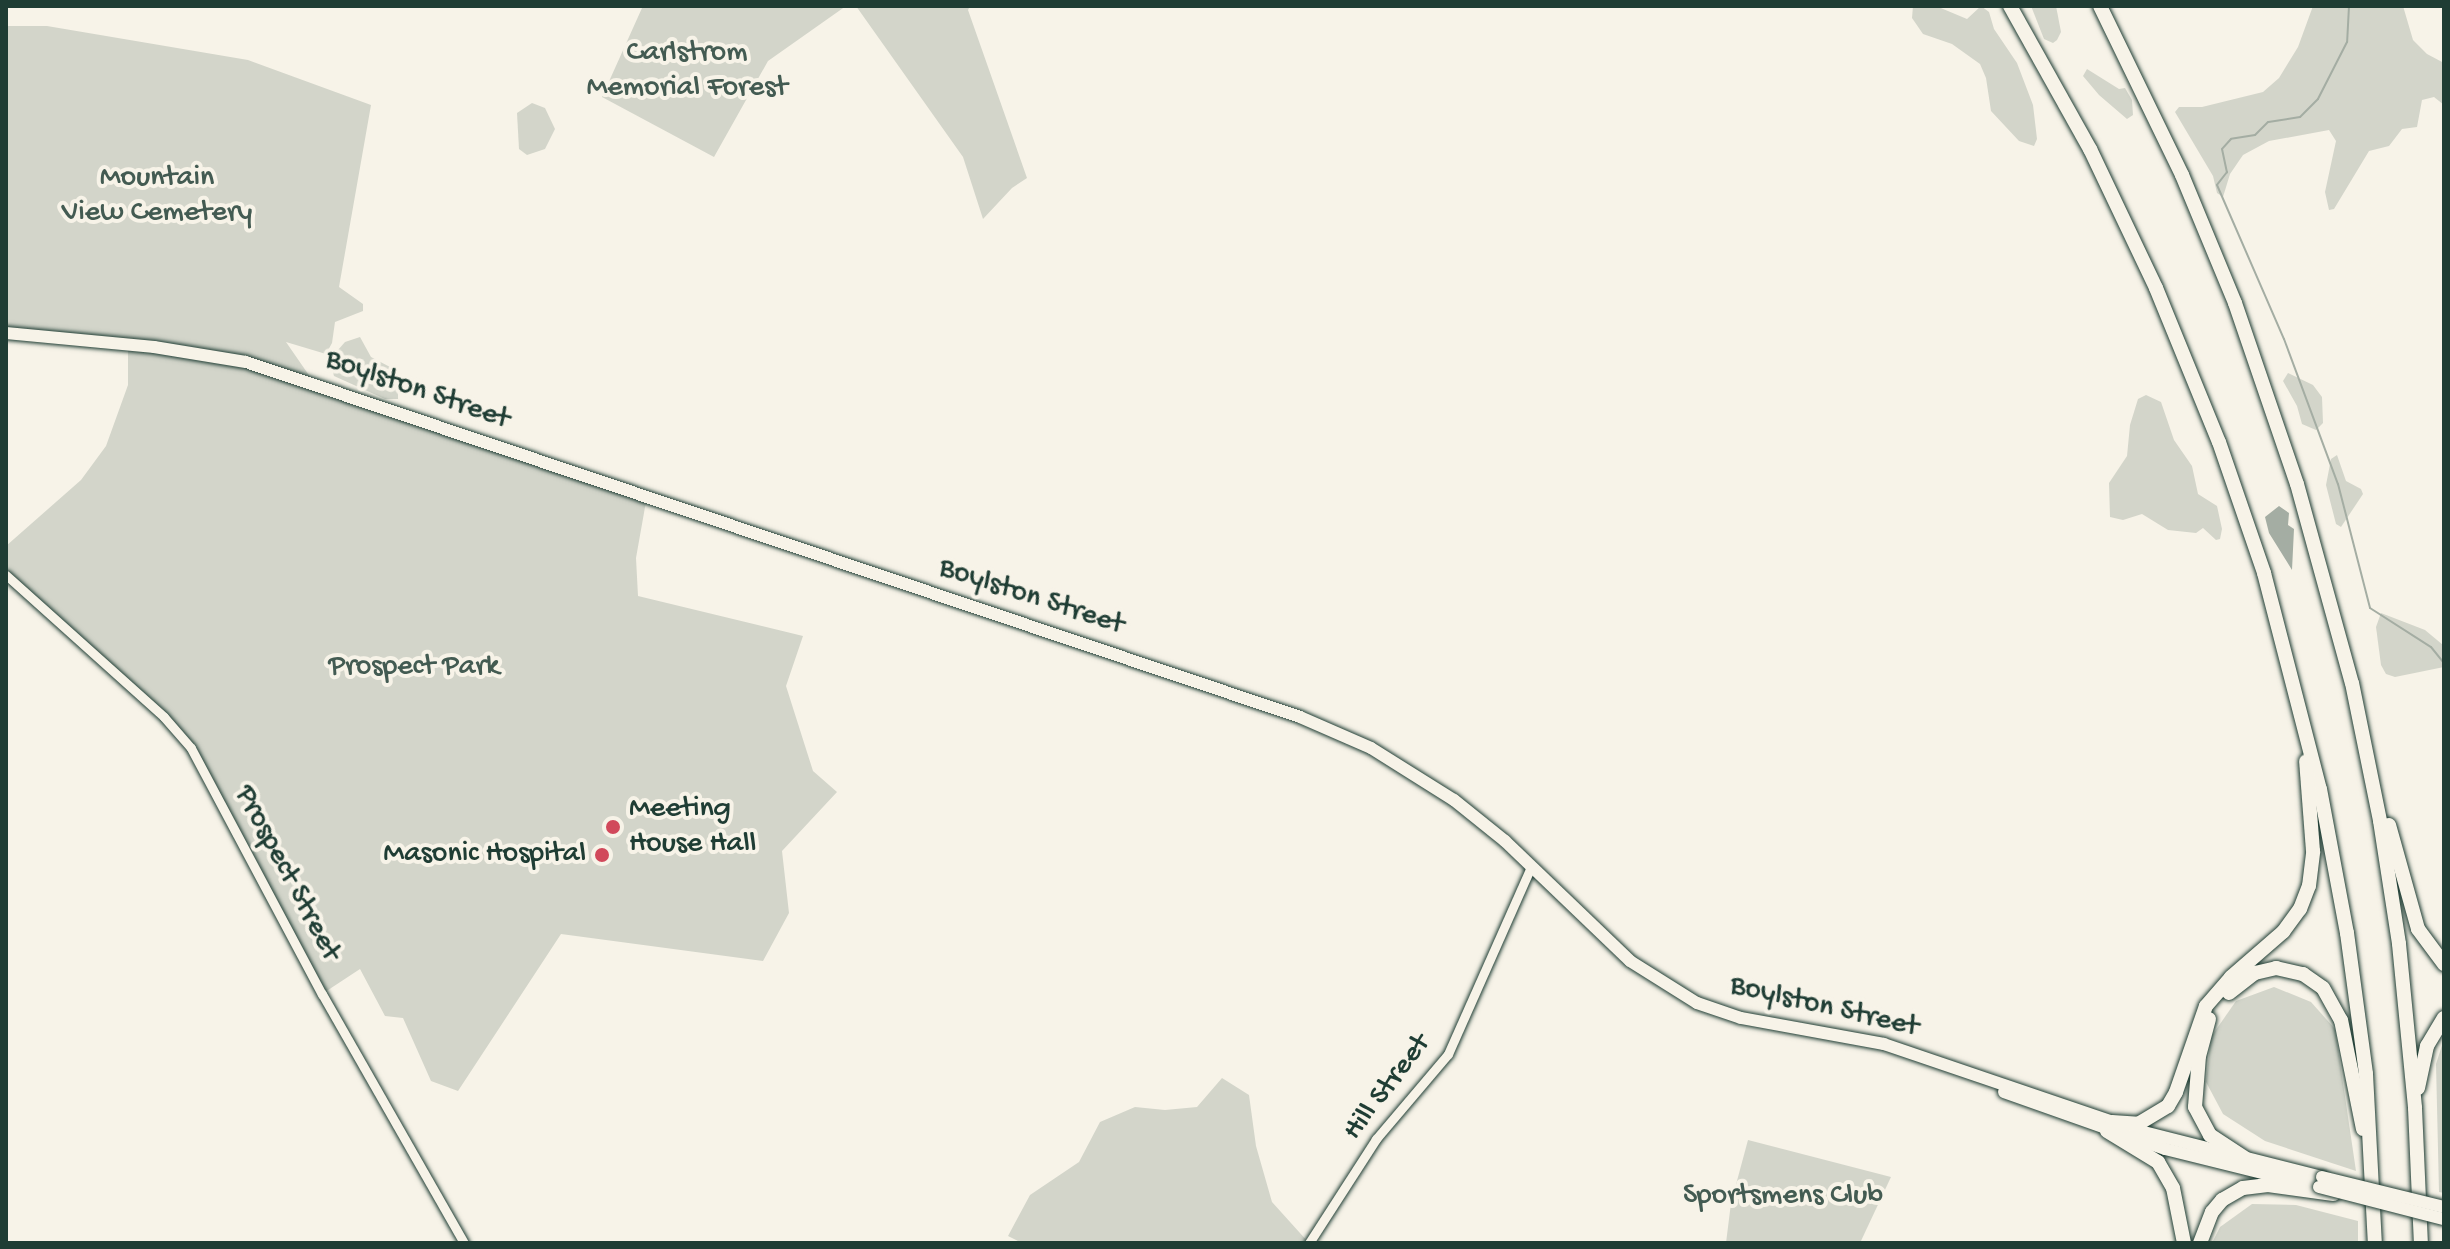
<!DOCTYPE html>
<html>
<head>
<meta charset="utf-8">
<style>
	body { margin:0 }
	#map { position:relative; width:2450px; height:1249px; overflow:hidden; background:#f7f3e8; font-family:"Gochi Hand",sans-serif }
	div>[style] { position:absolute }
	.green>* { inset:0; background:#d3d5ca }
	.water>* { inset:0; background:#a4ada3 }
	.stream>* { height:2px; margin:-1px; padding:0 1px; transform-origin:1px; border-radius:1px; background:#a4ada3 }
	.roads { filter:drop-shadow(0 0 2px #1f3d34) drop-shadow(0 0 2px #1f3d34) }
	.minor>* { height:9px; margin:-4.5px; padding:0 4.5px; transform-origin:4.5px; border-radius:4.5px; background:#f7f3e8 }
	.major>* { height:12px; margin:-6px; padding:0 6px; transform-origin:6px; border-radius:6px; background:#f7f3e8 }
	.highway>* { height:14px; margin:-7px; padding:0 7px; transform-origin:7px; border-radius:7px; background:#f7f3e8 }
	.bridges { filter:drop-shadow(0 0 2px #1f3d34) drop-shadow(0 0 2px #1f3d34) }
	.major-bridge>* { height:12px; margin:-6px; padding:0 6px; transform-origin:6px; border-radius:6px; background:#f7f3e8 }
	.dots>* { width:22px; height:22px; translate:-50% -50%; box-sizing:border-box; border:4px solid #f7f3e8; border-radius:50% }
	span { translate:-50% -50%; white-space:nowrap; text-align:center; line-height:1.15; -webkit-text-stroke:8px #f7f3e8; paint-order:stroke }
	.park-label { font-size:30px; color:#435b52 }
	.street-label { font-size:30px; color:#1f3d34 }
	.poi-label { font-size:30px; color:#1f3d34 }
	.left { translate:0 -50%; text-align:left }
	.right { translate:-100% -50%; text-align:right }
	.frame { position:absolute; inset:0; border:8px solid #1f3d34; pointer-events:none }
</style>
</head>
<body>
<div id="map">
	<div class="green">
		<i style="clip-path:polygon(638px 6px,846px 6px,768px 61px,714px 157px,602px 97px,642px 8px)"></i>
		<i style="clip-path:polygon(856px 6px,970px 6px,968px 10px,1027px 178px,1012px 188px,983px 219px,963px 157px)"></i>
		<i style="clip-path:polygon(1913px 6px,1936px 6px,1967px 19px,1981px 6px,1989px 12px,1994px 29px,2017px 63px,2033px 105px,2037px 139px,2034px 146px,2019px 141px,1991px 111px,1986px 78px,1980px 64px,1952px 44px,1923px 34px,1912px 18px)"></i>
		<i style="clip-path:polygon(2031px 6px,2056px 6px,2061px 32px,2057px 40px,2053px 43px,2044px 39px)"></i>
		<i style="clip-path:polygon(2313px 6px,2403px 6px,2413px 40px,2427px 54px,2444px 63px,2444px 105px,2434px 97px,2422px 100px,2417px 127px,2402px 129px,2389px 146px,2369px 151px,2334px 209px,2329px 210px,2325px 192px,2336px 141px,2329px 130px,2269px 141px,2243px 155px,2230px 174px,2223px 197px,2217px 193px,2213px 176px,2175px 112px,2179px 107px,2202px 107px,2263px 92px,2279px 78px,2298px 47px)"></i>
		<i style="clip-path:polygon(6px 26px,47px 26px,248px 60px,371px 105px,339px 287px,363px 304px,363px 311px,335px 322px,332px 343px,326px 354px,286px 342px,315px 384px,647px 496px,636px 558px,638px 596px,803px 636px,786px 686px,813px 771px,837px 792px,782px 851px,789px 913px,763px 961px,561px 934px,458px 1091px,431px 1081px,403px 1018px,385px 1016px,360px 969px,322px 994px,191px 748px,6px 575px,6px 546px,81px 480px,106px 446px,128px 385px,128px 345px,6px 333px)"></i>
		<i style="clip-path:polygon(2087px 69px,2119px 89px,2125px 88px,2132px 100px,2133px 115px,2127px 119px,2099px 95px,2083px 76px)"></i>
		<i style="clip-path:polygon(532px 103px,545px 108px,555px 129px,545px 149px,527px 155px,519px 149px,517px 113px)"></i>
		<i style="clip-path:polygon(360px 337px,371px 357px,390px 367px,398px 387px,398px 399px,385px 399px,334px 376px,332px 369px,338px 350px,345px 342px)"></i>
		<i style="clip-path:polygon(2288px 373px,2313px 385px,2322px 397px,2323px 423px,2316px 430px,2302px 424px,2297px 406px,2283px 381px)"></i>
		<i style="clip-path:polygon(2146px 395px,2161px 402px,2174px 440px,2192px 466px,2198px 494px,2217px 506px,2222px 529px,2220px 539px,2216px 540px,2203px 528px,2196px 533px,2168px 530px,2142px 514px,2123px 520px,2110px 517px,2109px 483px,2127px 456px,2130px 425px,2138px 399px)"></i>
		<i style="clip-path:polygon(2337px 455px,2346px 481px,2361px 489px,2363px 494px,2341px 527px,2336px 524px,2326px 485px,2331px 459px)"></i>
		<i style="clip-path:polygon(2381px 613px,2425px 630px,2443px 645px,2444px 667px,2395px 677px,2386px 674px,2381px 665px,2376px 627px)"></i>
		<i style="clip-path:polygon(2274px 987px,2311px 1002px,2335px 1029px,2356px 1171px,2265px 1141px,2223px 1114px,2206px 1082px,2211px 1037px,2236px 1001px)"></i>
		<i style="clip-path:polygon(2444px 1039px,2444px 1193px,2439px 1192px,2436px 1064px)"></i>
		<i style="clip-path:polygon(1222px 1078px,1249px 1095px,1256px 1146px,1272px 1202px,1309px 1243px,1022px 1243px,1008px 1236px,1030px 1195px,1079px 1162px,1100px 1122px,1135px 1107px,1165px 1110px,1197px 1107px)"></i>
		<i style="clip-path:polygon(1748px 1140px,1891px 1177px,1860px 1243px,1726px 1243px,1731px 1203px)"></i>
		<i style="clip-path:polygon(2252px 1204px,2296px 1205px,2358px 1221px,2358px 1243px,2212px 1243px,2220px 1227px)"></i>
	</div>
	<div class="water">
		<i style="clip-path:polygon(2279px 506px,2289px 513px,2288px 525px,2294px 529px,2292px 570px,2269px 533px,2265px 517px)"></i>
	</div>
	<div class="stream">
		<i style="left:2349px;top:6px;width:36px;rotate:93deg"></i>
		<i style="left:2347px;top:42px;width:64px;rotate:117deg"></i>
		<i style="left:2318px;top:99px;width:25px;rotate:135deg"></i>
		<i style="left:2300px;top:117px;width:32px;rotate:171deg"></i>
		<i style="left:2268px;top:122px;width:18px;rotate:135deg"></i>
		<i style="left:2255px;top:135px;width:24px;rotate:171deg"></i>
		<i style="left:2231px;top:139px;width:13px;rotate:132deg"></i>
		<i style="left:2222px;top:149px;width:24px;rotate:78deg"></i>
		<i style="left:2227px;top:172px;width:16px;rotate:128deg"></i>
		<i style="left:2217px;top:185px;width:168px;rotate:66.5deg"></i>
		<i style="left:2284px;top:339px;width:155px;rotate:69.6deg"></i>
		<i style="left:2338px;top:484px;width:128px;rotate:75.5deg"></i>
		<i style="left:2370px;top:608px;width:72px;rotate:32.6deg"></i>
		<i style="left:2431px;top:647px;width:21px;rotate:51deg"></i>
	</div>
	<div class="roads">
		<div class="minor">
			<i style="left:6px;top:575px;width:212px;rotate:41.9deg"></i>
			<i style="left:164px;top:717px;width:41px;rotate:48.9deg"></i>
			<i style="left:191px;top:748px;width:279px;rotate:62deg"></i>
			<i style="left:322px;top:994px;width:287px;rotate:60.3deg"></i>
			<i style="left:1309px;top:1243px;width:124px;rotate:-57.2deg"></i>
			<i style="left:1376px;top:1139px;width:111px;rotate:-49.7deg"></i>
			<i style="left:1448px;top:1054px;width:205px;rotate:-66.1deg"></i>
		</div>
		<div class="major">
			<i style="left:6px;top:333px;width:149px;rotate:5.4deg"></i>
			<i style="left:154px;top:347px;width:93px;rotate:9.3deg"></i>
			<i style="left:246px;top:362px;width:1112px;rotate:18.61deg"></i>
			<i style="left:1300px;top:717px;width:77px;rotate:23.6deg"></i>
			<i style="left:1371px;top:748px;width:98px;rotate:32.1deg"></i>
			<i style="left:1454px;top:800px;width:65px;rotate:38.8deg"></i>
			<i style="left:1505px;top:841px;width:173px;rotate:43.8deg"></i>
			<i style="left:1630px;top:961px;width:79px;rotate:32.1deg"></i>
			<i style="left:1697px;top:1003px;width:46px;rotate:18.8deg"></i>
			<i style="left:1741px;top:1018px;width:145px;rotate:10.3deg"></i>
			<i style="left:1884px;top:1044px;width:266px;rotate:18.8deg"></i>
			<i style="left:2136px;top:1130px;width:192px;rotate:14.2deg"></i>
			<i style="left:2004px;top:1092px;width:171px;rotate:19.5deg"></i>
			<i style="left:2165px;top:1149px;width:159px;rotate:13.9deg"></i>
		</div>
		<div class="highway">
			<i style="left:2010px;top:6px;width:164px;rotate:60.8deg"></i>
			<i style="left:2090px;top:149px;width:154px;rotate:64.6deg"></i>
			<i style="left:2156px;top:288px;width:166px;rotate:67.8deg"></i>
			<i style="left:2219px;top:442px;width:139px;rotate:71deg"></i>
			<i style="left:2264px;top:573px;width:223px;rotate:75.5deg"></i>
			<i style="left:2320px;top:789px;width:147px;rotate:79.4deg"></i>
			<i style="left:2347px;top:933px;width:142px;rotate:82.3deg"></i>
			<i style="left:2366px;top:1074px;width:169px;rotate:87deg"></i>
			<i style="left:2100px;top:6px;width:188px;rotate:64.1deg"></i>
			<i style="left:2182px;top:175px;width:139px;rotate:67.5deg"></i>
			<i style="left:2235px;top:303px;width:191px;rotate:71.1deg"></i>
			<i style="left:2297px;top:484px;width:206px;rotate:74.6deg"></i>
			<i style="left:2352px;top:683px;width:141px;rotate:78.5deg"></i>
			<i style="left:2380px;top:821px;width:124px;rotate:81.2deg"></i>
			<i style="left:2399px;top:944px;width:165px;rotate:84.4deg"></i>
			<i style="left:2415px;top:1108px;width:135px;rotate:87.5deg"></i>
			<i style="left:2389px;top:825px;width:108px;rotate:74.4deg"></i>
			<i style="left:2418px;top:929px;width:44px;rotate:53.4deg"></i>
			<i style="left:2229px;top:993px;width:33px;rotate:-38deg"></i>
			<i style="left:2255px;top:973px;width:22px;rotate:-13deg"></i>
			<i style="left:2276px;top:968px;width:28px;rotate:13deg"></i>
			<i style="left:2303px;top:974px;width:24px;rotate:35deg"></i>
			<i style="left:2323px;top:988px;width:37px;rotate:61deg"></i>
			<i style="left:2341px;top:1020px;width:111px;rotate:78.6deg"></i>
			<i style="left:2209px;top:1019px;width:38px;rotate:105deg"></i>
			<i style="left:2199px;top:1056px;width:51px;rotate:94.5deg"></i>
			<i style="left:2195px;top:1107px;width:32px;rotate:62deg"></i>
			<i style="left:2210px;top:1135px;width:42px;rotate:33.3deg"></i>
			<i style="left:2418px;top:1088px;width:43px;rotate:-77.9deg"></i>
			<i style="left:2427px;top:1046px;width:33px;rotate:-59deg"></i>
			<i style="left:2112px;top:1122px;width:26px;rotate:4deg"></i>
			<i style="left:2138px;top:1124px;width:35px;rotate:-31deg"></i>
			<i style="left:2168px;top:1106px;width:16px;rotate:-60deg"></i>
			<i style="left:2176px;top:1092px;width:91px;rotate:-70.8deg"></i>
			<i style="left:2206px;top:1006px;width:38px;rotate:-49deg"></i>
			<i style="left:2231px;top:977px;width:69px;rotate:-40.9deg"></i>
			<i style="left:2283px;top:932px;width:29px;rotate:-54deg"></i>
			<i style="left:2300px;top:909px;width:25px;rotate:-69deg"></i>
			<i style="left:2309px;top:886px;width:35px;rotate:-83deg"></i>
			<i style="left:2313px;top:851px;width:90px;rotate:-94.4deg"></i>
			<i style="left:2107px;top:1131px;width:60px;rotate:31.3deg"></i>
			<i style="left:2158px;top:1162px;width:30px;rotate:60deg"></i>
			<i style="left:2173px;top:1188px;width:56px;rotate:78.7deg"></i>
			<i style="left:2200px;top:1243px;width:33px;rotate:-69deg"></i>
			<i style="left:2212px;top:1212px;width:16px;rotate:-50deg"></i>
			<i style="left:2222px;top:1200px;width:24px;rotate:-30deg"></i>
			<i style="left:2243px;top:1188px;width:25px;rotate:-7deg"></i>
			<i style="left:2268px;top:1185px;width:66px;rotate:7.9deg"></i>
		</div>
	</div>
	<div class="bridges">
		<div class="major-bridge">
			<i style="left:2322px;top:1177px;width:126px;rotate:13.8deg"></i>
			<i style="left:2319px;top:1187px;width:129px;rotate:14.4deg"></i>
		</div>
	</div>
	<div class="dots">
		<i style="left:613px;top:827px;background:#d1495b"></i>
		<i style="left:602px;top:855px;background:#d1495b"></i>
	</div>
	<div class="park-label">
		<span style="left:687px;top:71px">Carlstrom<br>Memorial Forest</span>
		<span style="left:157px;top:196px">Mountain<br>View Cemetery</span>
		<span style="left:414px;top:668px">Prospect Park</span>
		<span style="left:1783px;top:1197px">Sportsmens Club</span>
	</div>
	<div class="street-label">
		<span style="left:417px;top:391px;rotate:19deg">Boylston Street</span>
		<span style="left:1031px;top:598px;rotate:18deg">Boylston Street</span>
		<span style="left:286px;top:874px;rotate:62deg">Prospect Street</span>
		<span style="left:1824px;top:1008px;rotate:13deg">Boylston Street</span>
		<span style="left:1388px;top:1088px;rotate:-53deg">Hill Street</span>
	</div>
	<div class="poi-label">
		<span class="left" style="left:629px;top:827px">Meeting<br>House Hall</span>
		<span class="right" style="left:586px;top:855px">Masonic Hospital</span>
	</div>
	<div class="frame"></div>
</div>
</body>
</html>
